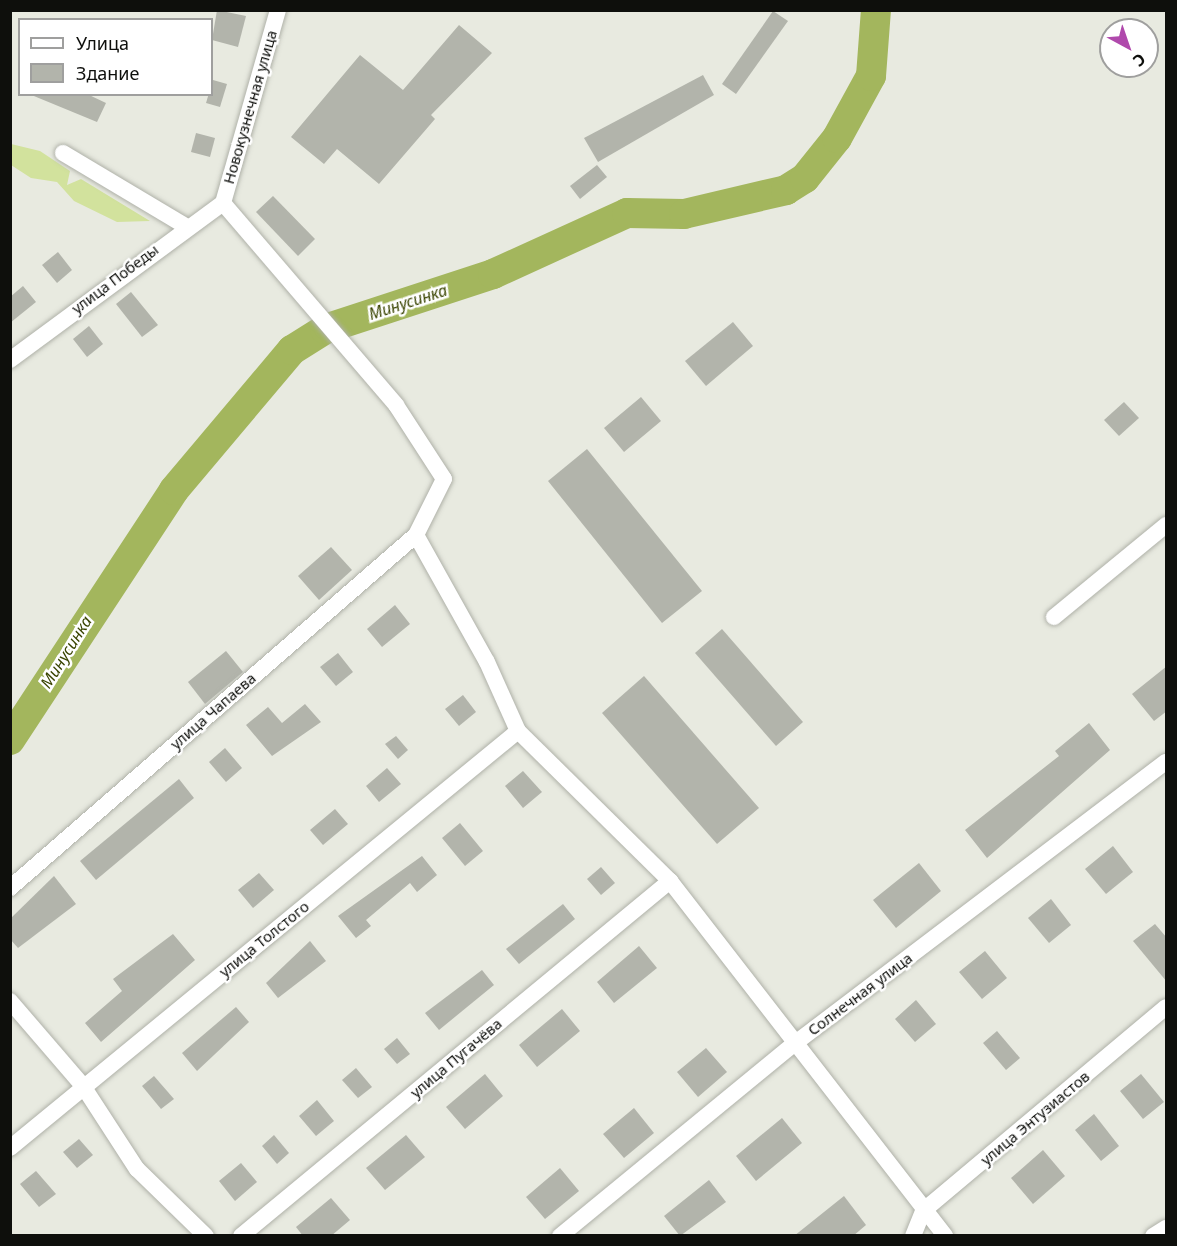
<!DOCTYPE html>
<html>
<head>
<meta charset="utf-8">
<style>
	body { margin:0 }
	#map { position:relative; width:1177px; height:1246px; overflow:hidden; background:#e8eae0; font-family:"Noto Sans",sans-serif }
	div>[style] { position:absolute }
	.green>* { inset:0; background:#d2e29d }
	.river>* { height:30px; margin:-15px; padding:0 15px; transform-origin:15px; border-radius:15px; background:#a3b65d }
	.building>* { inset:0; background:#b2b4ab }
	.roads { filter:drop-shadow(0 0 2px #afb1a8) drop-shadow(0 0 2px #afb1a8) }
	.minor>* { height:16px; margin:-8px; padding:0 8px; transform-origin:8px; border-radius:8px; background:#fff }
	span { translate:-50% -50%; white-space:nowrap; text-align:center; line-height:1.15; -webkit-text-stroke:5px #fff; paint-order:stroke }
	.street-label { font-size:15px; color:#0e0f0c }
	.water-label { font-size:16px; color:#394400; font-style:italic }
	.frame { position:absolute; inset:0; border:12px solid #0e0f0c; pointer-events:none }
	.legend { position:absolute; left:18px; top:18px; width:195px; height:78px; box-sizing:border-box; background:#fff; border:2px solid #9f9f9e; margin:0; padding:8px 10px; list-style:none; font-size:18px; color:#0e0f0c }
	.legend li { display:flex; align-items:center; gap:12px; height:30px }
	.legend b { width:30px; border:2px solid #9f9f9e }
	.north { position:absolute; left:1099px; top:18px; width:60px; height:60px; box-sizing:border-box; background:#fff; border:2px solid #9f9f9e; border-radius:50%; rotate:140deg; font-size:16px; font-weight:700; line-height:24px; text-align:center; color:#0e0f0c }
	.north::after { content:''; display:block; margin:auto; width:21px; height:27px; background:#b049ac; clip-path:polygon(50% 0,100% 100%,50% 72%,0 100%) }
</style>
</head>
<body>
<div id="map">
	<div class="green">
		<i style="clip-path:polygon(11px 144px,40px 151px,70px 171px,67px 185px,81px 179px,150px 221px,117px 222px,74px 201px,57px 182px,31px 178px,11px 165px)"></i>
	</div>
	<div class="river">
		<i style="left:10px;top:740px;width:299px;rotate:-56.7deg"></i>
		<i style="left:174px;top:490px;width:183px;rotate:-49.9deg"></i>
		<i style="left:292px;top:350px;width:39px;rotate:-32deg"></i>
		<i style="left:325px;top:329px;width:177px;rotate:-18.1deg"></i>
		<i style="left:493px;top:274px;width:147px;rotate:-24.5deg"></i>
		<i style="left:627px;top:213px;width:57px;rotate:1deg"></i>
		<i style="left:684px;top:214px;width:105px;rotate:-13.2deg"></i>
		<i style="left:786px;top:190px;width:22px;rotate:-32deg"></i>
		<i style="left:805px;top:178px;width:51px;rotate:-51.3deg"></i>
		<i style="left:837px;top:138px;width:71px;rotate:-61.3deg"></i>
		<i style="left:871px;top:76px;width:66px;rotate:-85.7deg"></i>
	</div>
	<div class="building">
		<i style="clip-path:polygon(217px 10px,246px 16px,238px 47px,212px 40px)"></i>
		<i style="clip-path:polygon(773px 11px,788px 21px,736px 94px,722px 84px)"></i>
		<i style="clip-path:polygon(459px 25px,492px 53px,431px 115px,435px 119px,379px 184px,337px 149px,324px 164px,291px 137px,360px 55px,403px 90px)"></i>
		<i style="clip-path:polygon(703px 75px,714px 95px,598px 162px,584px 138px)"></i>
		<i style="clip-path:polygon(213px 80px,227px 84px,220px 107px,206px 103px)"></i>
		<i style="clip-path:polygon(29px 94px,87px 94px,106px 103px,97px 122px)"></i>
		<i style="clip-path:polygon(196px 133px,215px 138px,210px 157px,191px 152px)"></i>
		<i style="clip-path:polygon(597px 165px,607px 177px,580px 199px,570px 186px)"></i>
		<i style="clip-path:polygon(273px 196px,315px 239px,298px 256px,256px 212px)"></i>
		<i style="clip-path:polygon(58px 252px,72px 270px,57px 283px,42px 265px)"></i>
		<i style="clip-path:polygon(23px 286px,36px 302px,10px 323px,10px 297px)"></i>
		<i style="clip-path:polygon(131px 292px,158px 325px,142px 337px,116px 304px)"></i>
		<i style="clip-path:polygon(733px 322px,753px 346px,706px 386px,685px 361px)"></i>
		<i style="clip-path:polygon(89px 326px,103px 344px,87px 357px,73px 339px)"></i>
		<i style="clip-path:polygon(641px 397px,661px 421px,624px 452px,604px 428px)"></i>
		<i style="clip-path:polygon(1124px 402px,1139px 418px,1119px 436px,1104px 420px)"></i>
		<i style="clip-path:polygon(587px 449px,702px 591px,662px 623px,548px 481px)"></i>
		<i style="clip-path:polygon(331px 547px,352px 570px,319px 600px,298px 576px)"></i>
		<i style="clip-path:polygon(395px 605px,410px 624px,382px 647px,367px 629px)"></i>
		<i style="clip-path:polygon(722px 629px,803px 722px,776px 746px,695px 653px)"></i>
		<i style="clip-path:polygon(226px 651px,243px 672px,205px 704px,188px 682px)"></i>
		<i style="clip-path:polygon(338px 653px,353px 672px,336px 686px,320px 667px)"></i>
		<i style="clip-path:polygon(1167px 666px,1167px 711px,1154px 721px,1132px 694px)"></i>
		<i style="clip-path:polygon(644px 676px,759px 808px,717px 844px,602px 713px)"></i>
		<i style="clip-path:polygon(463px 695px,476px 712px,459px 726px,445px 709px)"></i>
		<i style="clip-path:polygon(305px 704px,321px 722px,272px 756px,246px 725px,268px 707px,282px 723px)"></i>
		<i style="clip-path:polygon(1089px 723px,1110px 750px,987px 858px,965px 830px,1059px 756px,1055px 751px)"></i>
		<i style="clip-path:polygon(396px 736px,408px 750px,398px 759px,385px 744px)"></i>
		<i style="clip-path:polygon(225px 748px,242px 768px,226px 782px,209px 762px)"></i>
		<i style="clip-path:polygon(387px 768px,401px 784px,379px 802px,366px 786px)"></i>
		<i style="clip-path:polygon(523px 771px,542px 792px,523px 808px,505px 786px)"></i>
		<i style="clip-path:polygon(179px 779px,194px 798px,96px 880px,80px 861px)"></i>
		<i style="clip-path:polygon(335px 809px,348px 824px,323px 845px,310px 830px)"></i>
		<i style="clip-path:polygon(460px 823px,483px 851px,465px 866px,442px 838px)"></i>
		<i style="clip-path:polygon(1113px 846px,1133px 872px,1106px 894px,1085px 869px)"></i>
		<i style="clip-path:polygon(422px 856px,437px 875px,417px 892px,410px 883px,366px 920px,371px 926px,356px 938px,338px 916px)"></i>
		<i style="clip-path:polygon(919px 863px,941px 891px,896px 928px,873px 900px)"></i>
		<i style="clip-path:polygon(601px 867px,615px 883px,601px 895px,587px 879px)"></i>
		<i style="clip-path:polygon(259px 873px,274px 890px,253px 908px,238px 890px)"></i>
		<i style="clip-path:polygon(54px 876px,76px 904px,18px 948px,10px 939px,10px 919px)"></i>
		<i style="clip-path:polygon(1051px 899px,1071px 925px,1049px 943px,1028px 918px)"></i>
		<i style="clip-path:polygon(563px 904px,575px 919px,519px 964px,506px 949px)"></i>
		<i style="clip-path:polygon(1155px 924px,1167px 938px,1167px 982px,1133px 941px)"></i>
		<i style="clip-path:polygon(173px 934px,195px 960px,101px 1042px,85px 1023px,122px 991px,113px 979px)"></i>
		<i style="clip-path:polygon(310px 941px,326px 961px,278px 998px,266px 983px)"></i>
		<i style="clip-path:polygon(639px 946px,657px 968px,614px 1003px,597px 982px)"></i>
		<i style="clip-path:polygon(985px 951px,1007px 978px,982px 999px,959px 972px)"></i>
		<i style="clip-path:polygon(482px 970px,494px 985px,439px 1030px,425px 1013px)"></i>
		<i style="clip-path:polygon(916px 1000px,936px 1024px,915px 1042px,895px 1019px)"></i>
		<i style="clip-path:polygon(236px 1007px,249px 1022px,197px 1071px,182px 1053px)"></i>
		<i style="clip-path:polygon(562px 1009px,580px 1031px,537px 1067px,519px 1045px)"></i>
		<i style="clip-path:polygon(997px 1031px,1020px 1058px,1006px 1070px,983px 1043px)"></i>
		<i style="clip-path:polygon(397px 1038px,410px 1054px,397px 1064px,384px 1049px)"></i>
		<i style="clip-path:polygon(706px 1048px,727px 1072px,698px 1097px,677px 1072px)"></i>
		<i style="clip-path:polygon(356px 1068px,372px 1087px,358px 1098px,342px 1080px)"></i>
		<i style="clip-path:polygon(485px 1074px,503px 1096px,465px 1129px,446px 1107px)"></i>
		<i style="clip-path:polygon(1141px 1074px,1164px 1102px,1143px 1119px,1120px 1091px)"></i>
		<i style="clip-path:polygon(154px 1076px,174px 1099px,161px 1109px,142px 1086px)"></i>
		<i style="clip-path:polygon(317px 1100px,334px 1121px,316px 1136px,299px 1116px)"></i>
		<i style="clip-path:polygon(634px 1108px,654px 1133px,624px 1158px,603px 1134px)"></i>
		<i style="clip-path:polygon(1094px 1114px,1119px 1146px,1101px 1161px,1075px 1130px)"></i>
		<i style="clip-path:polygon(782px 1118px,802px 1143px,756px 1181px,736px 1156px)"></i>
		<i style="clip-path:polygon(274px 1135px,289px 1153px,277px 1164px,262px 1146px)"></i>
		<i style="clip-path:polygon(406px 1135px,425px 1157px,385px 1190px,366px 1168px)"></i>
		<i style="clip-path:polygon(79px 1139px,93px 1155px,77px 1168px,63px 1152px)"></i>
		<i style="clip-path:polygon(1043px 1150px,1065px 1176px,1033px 1204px,1011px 1178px)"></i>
		<i style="clip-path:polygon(241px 1163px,257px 1182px,235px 1201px,219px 1181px)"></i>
		<i style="clip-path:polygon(560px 1168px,579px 1191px,545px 1219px,526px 1197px)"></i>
		<i style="clip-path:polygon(36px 1171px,56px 1194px,39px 1207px,20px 1184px)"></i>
		<i style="clip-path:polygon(709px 1180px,726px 1202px,680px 1236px,664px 1216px)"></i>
		<i style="clip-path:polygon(844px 1196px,866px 1225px,853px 1236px,794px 1236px)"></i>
		<i style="clip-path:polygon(331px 1198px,350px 1220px,331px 1236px,303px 1236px,296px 1227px)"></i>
	</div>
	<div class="roads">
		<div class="minor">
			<i style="left:63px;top:153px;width:144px;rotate:30.8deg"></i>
			<i style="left:223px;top:203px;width:266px;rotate:49.4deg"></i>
			<i style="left:396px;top:405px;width:88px;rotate:57deg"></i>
			<i style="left:444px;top:479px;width:63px;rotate:116.6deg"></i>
			<i style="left:416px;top:535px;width:145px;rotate:60.8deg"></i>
			<i style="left:487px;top:662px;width:76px;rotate:65.8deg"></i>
			<i style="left:518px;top:731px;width:214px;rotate:44.6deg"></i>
			<i style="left:670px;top:881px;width:449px;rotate:52.2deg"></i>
			<i style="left:223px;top:203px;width:201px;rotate:-74.1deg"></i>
			<i style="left:10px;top:360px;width:265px;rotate:-36.4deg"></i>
			<i style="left:1054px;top:617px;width:145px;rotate:-39.4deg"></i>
			<i style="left:10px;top:888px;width:538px;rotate:-41.01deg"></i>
			<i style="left:10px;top:1001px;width:112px;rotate:49.3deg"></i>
			<i style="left:83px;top:1086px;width:99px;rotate:57deg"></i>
			<i style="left:137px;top:1169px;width:96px;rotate:44.2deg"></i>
			<i style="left:10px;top:1148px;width:657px;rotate:-39.38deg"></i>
			<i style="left:241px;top:1236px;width:557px;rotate:-39.61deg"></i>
			<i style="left:560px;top:1236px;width:303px;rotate:-39.4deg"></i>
			<i style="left:794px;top:1044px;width:467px;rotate:-37.2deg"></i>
			<i style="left:913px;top:1236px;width:27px;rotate:-68deg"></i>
			<i style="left:923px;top:1211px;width:317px;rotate:-40deg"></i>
			<i style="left:1153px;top:1236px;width:15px;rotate:-32deg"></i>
		</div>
	</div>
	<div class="street-label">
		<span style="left:250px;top:107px;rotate:-74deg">Новокузнечная улица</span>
		<span style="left:115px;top:279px;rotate:-37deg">улица Победы</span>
		<span style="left:213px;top:711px;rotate:-41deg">улица Чапаева</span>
		<span style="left:264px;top:939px;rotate:-39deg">улица Толстого</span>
		<span style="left:860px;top:994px;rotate:-37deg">Солнечная улица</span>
		<span style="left:456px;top:1058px;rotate:-40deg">улица Пугачёва</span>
		<span style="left:1035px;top:1118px;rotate:-40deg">улица Энтузиастов</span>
	</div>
	<div class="water-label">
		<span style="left:408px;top:302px;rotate:-18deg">Минусинка</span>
		<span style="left:66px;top:652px;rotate:-58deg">Минусинка</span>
	</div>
	<div class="frame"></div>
	<ul class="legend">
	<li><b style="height:8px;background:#fff"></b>Улица</li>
	<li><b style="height:16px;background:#b2b4ab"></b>Здание</li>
	</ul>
	<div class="north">С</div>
</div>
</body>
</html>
